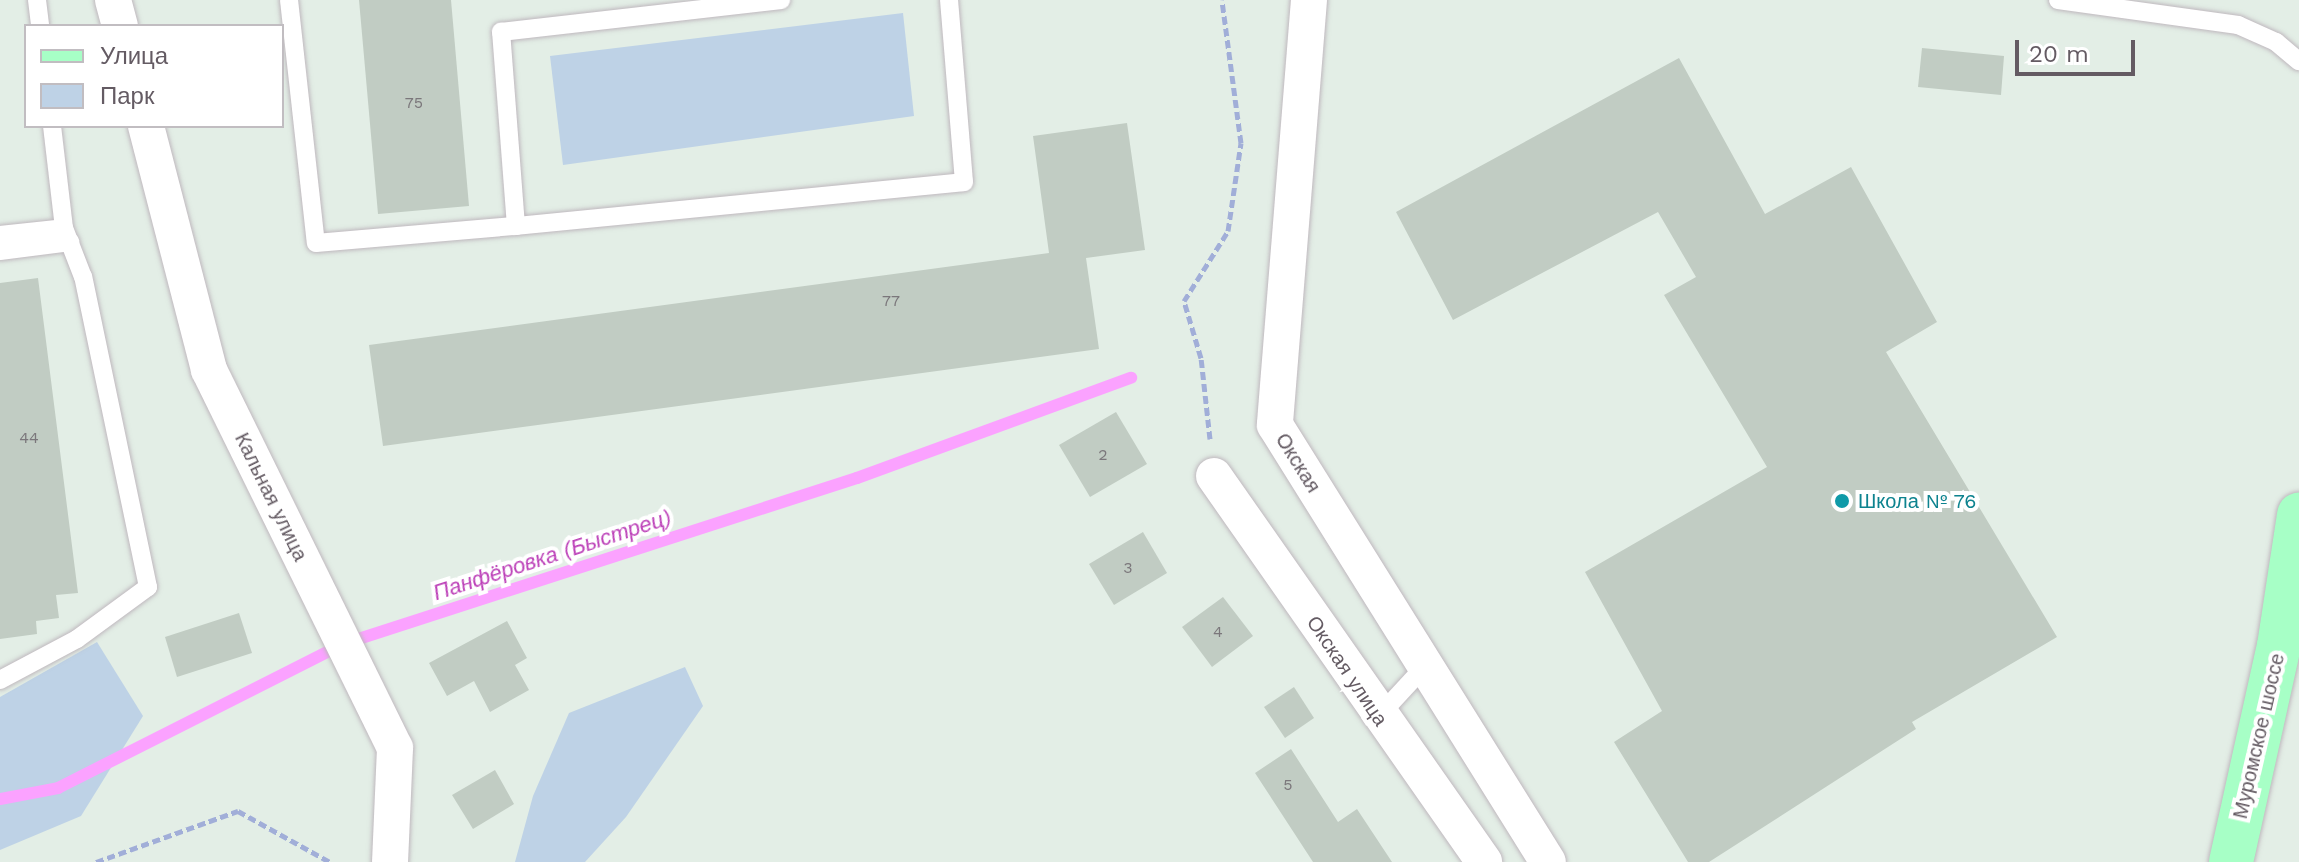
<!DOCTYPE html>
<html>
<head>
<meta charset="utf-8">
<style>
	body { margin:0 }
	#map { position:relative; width:2299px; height:862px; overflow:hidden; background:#e3eee6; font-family:"Work Sans",sans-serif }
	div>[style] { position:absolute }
	.green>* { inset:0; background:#bed2e6 }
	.stream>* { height:12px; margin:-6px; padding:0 6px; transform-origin:6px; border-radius:6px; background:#fba2ff }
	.building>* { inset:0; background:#c1ccc3 }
	.path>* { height:5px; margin-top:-2.5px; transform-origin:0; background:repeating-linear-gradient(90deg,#a1aed8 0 8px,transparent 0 12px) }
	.roads { filter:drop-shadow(0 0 2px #bfb8be) drop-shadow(0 0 2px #bfb8be) }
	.service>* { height:18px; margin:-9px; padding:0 9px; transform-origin:9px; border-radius:9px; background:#fff }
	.minor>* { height:36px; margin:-18px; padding:0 18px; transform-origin:18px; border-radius:18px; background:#fff }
	.primary>* { height:44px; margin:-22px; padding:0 22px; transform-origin:22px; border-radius:22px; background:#a7ffc6 }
	.dots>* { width:22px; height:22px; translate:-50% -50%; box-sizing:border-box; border:4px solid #fff; border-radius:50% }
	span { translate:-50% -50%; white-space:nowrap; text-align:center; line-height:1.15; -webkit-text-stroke:8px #fff; paint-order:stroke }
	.number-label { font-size:16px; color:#7b777b }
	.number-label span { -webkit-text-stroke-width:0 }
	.street-label { font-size:20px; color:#645b63 }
	.culture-label { font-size:20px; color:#0d838f }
	.left { translate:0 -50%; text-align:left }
	.water-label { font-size:22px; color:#bc40b8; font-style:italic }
	.legend { position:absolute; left:24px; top:24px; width:260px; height:104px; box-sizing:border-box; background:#fff; border:2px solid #c1bdc1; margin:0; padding:10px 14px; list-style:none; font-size:24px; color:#645b63 }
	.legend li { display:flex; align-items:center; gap:16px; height:40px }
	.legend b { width:40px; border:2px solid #c1bdc1 }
	.scale { position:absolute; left:2015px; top:40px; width:120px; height:36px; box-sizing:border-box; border:4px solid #645b63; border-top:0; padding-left:10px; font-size:24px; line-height:28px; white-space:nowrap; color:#645b63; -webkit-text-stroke:6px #fff; paint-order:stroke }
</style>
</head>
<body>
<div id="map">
	<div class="green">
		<i style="clip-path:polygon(903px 13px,914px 116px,563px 165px,550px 56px)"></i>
		<i style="clip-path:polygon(97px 642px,143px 716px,81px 816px,0 850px,0 697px)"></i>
		<i style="clip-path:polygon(685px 667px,703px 706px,626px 817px,585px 862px,515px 862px,533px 796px,569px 713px)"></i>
	</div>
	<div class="stream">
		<i style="left:0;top:799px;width:59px;rotate:-10.7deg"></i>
		<i style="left:58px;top:788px;width:319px;rotate:-26.8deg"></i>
		<i style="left:343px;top:644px;width:540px;rotate:-17.9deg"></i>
		<i style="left:857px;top:478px;width:292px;rotate:-20.1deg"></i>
	</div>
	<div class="building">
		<i style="clip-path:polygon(359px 0,451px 0,469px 206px,378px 214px)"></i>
		<i style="clip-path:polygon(1922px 48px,2004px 56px,2001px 95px,1918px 87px)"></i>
		<i style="clip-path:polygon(1679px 58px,1765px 214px,1851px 167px,1937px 322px,1886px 352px,2057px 637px,1912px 722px,1916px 729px,1709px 862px,1688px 862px,1614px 742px,1662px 711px,1585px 572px,1767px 467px,1664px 295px,1696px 277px,1658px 212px,1453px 320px,1396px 212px)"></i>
		<i style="clip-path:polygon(1127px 123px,1145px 250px,1086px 258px,1099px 349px,383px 446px,369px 345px,1049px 253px,1033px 136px)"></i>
		<i style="clip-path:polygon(38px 278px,78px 593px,56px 595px,59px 618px,36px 621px,37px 634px,0 639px,0 283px)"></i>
		<i style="clip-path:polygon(1116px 412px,1147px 464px,1090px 497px,1059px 445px)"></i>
		<i style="clip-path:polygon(1143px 532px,1167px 573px,1114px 605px,1089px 564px)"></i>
		<i style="clip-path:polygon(1223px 597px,1253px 636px,1212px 667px,1182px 627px)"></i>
		<i style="clip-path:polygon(239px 613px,252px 653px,177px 677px,165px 637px)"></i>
		<i style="clip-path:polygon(507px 621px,527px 658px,515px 665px,529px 690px,490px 712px,474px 681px,447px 696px,429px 663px)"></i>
		<i style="clip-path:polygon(1294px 687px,1314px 718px,1285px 738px,1264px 707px)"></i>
		<i style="clip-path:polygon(1291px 749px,1338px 822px,1357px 809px,1392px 862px,1313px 862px,1255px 773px)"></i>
		<i style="clip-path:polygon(495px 770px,514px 804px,473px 829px,452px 795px)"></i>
	</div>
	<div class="path">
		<i style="left:1210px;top:439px;width:81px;rotate:-96.3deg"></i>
		<i style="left:1201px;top:358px;width:59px;rotate:-106.6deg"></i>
		<i style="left:1184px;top:301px;width:83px;rotate:-57.8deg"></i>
		<i style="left:1228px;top:231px;width:89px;rotate:-81.6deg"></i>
		<i style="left:1241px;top:143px;width:144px;rotate:-97.6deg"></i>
		<i style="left:96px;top:862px;width:151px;rotate:-19.8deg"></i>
		<i style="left:238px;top:811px;width:105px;rotate:29deg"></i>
	</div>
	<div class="roads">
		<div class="service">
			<i style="left:37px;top:0;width:26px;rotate:83deg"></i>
			<i style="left:289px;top:0;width:244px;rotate:83.7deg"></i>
			<i style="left:316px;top:243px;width:201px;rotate:-4.9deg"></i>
			<i style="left:516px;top:226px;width:195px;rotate:-94.4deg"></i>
			<i style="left:501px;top:32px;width:282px;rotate:-6.5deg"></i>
			<i style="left:2058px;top:0;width:182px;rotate:7.9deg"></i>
			<i style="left:2238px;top:25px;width:42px;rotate:24.1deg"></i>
			<i style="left:2276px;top:42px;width:30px;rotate:40deg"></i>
			<i style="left:516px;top:226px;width:450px;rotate:-5.6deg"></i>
			<i style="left:964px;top:182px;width:183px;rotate:-94.7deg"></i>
			<i style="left:0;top:235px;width:64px;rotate:-6.2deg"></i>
			<i style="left:0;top:251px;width:71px;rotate:-7.3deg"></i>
			<i style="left:0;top:680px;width:87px;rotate:-28deg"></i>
			<i style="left:77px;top:639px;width:88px;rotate:-36.2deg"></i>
			<i style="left:148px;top:587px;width:317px;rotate:-101.8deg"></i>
			<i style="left:83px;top:277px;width:53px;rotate:-111.2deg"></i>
			<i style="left:64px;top:228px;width:103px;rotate:-96.7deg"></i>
			<i style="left:1378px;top:717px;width:69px;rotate:-47.3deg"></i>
		</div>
		<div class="minor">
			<i style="left:113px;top:0;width:27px;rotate:75deg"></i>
			<i style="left:1309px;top:0;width:426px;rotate:94.6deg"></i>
			<i style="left:1275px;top:425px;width:515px;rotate:58.01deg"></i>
			<i style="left:146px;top:126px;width:252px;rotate:75.5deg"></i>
			<i style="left:209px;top:370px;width:421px;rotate:63.8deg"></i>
			<i style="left:395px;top:748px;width:114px;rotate:92.5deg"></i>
			<i style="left:1214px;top:476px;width:471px;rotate:55deg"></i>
		</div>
		<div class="primary">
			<i style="left:2231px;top:862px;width:221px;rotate:-77.5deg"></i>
			<i style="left:2279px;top:646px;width:133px;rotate:-81.3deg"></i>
		</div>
	</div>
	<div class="dots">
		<i style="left:1842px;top:501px;background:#0f9aa8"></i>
	</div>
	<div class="number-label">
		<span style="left:414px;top:103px">75</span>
		<span style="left:891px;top:301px">77</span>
		<span style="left:29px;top:438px">44</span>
		<span style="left:1103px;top:455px">2</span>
		<span style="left:1128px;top:568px">3</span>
		<span style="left:1218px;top:632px">4</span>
		<span style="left:1288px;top:785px">5</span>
	</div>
	<div class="street-label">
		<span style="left:1298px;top:463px;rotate:58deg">Окская</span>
		<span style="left:271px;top:497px;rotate:64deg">Кальная улица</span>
		<span style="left:1347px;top:671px;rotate:56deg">Окская улица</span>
		<span style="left:2259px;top:736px;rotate:-77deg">Муромское шоссе</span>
	</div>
	<div class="culture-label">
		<span class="left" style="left:1858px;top:501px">Школа № 76</span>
	</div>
	<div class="water-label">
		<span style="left:552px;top:555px;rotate:-18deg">Панфёровка (Быстрец)</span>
	</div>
	<ul class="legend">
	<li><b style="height:10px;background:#a7ffc6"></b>Улица</li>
	<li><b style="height:22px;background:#bed2e6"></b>Парк</li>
	</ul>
	<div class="scale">20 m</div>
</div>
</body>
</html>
